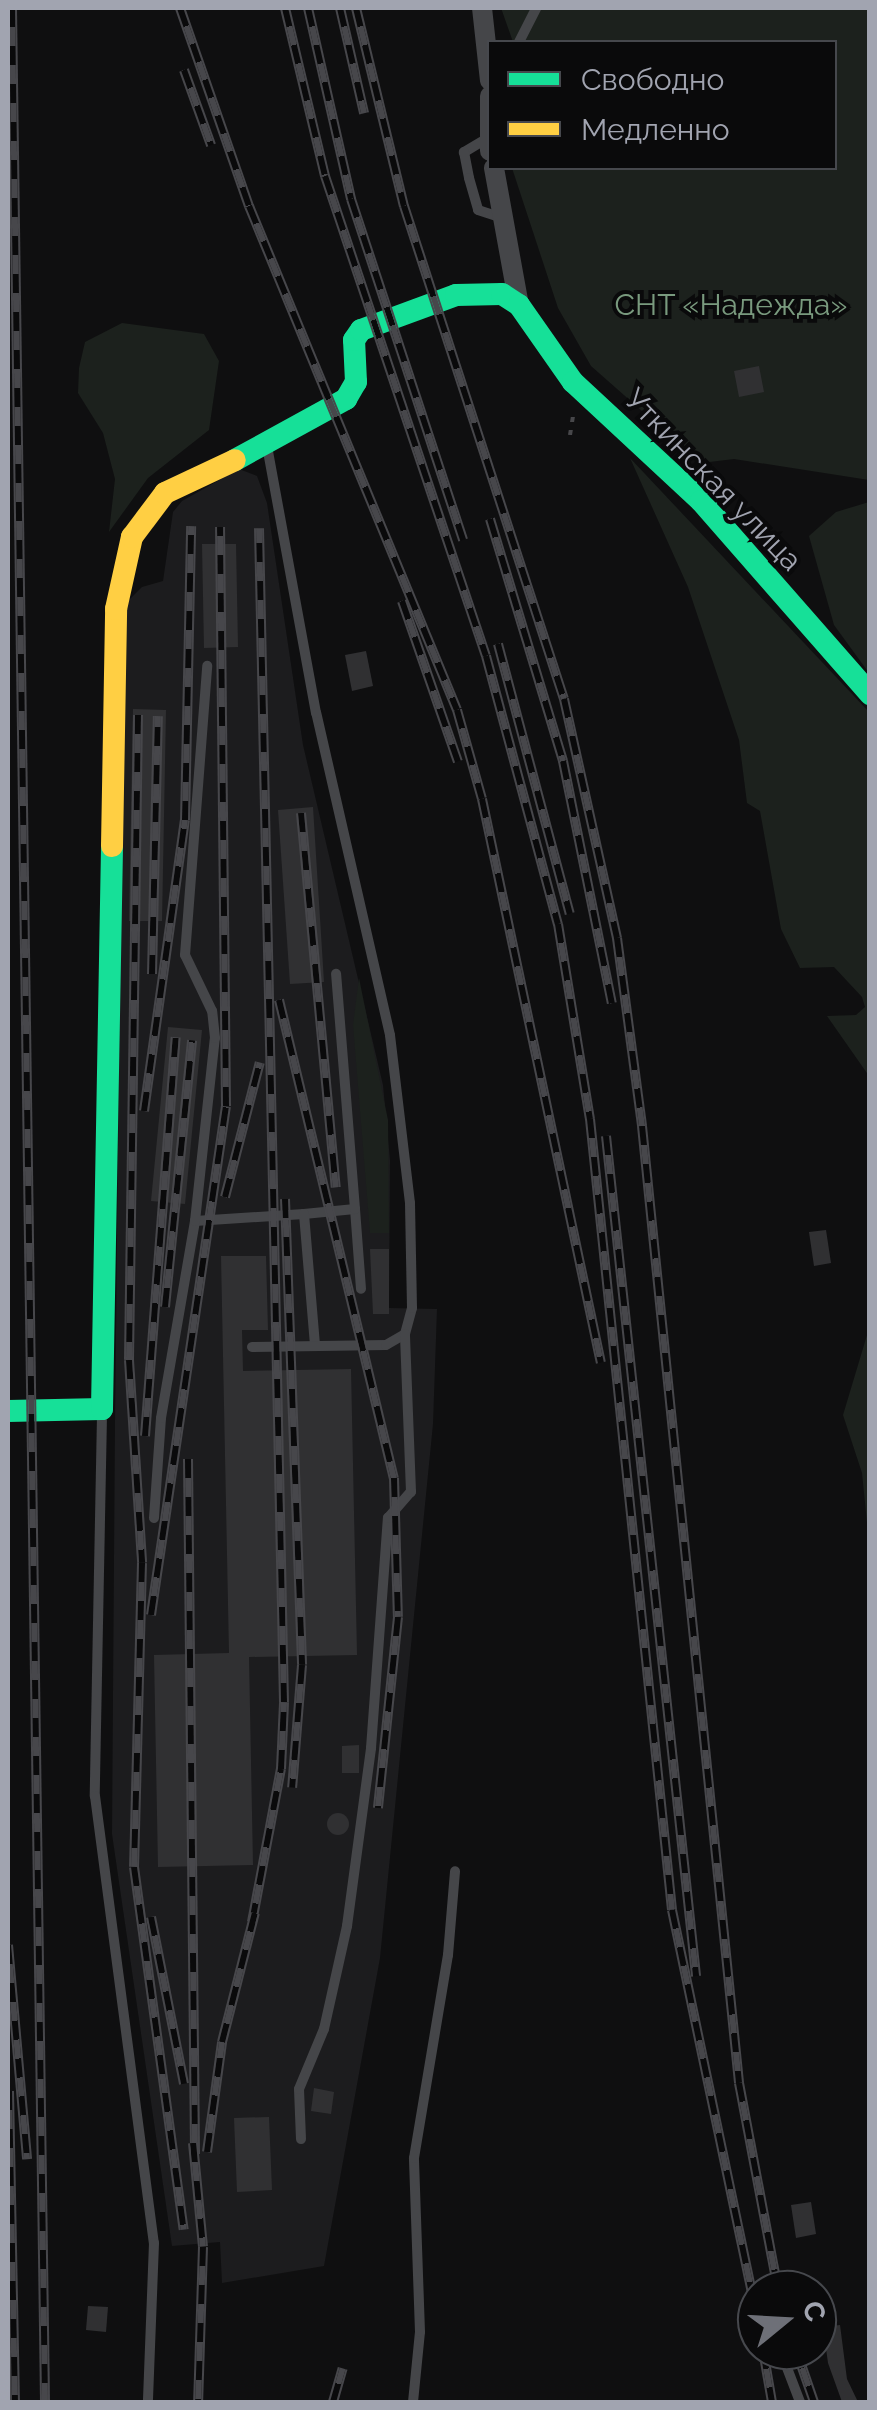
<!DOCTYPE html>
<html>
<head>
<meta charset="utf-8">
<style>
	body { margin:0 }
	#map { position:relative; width:877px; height:2410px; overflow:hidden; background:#0f0f10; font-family:Raleway,sans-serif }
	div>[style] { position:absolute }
	.built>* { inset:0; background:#1c1c1e }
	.green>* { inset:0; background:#1c211d }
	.building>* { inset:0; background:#303032 }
	.round { border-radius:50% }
	.path>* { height:4px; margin-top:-2px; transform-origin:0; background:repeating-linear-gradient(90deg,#47474a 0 5px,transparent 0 13px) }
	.lane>* { height:10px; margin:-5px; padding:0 5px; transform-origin:5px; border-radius:5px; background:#454649 }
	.street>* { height:20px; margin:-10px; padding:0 10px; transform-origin:10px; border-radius:10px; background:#454649 }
	.fast>* { height:22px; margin:-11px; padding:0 11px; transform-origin:11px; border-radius:11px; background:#16e098 }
	.slow>* { height:22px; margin:-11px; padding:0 11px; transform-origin:11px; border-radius:11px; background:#ffcf43 }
	.rail>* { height:10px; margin-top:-5px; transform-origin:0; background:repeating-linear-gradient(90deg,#0a0a0b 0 19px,#47474b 0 38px); box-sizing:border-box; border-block:2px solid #47474b }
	span { translate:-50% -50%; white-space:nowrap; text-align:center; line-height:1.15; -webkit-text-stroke:8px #0a0a0b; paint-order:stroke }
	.park-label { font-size:30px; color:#799a7e }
	.street-label { font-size:30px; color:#a1a4b0 }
	.frame { position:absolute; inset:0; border:10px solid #a1a4b0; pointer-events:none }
	.legend { position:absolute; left:487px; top:40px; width:350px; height:130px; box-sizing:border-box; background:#0a0a0b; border:2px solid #46484d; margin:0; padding:12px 18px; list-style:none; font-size:30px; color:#a1a4b0 }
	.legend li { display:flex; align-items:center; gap:20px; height:50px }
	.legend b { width:50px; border:2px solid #46484d }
	.north { position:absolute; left:737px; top:2270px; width:100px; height:100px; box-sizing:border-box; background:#0a0a0b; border:2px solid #46484d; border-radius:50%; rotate:72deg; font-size:28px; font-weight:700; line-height:40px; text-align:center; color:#a1a4b0 }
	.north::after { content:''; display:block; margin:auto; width:35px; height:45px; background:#6e7078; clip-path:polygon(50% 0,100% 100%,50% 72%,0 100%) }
</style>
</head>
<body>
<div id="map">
	<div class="built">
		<i style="clip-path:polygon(239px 469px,257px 476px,267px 503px,303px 745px,383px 1085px,390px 1160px,389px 1308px,437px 1309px,433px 1424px,380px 1958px,324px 2266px,222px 2283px,220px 2242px,172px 2246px,112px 1834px,115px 1422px,124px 605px,142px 587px,163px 581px,173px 512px,182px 501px)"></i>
	</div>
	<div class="green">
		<i style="clip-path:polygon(501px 8px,869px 8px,869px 480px,734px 459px,701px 463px,591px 366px,558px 308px,512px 168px,834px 168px,834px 42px,513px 42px)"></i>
		<i style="clip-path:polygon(122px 323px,204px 334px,219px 361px,209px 430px,148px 478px,109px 532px,115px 479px,103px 433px,78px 393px,79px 368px,85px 342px)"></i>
		<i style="clip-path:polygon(630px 458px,869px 712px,869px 1076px,827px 1016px,856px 1015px,865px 1007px,862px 997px,834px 967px,800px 968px,781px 929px,760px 811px,747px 803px,739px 740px,688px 587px)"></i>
		<i style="clip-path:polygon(869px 502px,869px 673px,834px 625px,809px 536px,836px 512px)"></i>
		<i style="clip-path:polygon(359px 978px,388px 1120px,389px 1233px,370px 1233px,353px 1025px)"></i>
		<i style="clip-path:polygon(867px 1335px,870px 1338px,869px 1543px,862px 1473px,843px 1415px)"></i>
	</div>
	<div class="building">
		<i style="clip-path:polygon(759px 366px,764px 392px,739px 397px,734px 371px)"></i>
		<i style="clip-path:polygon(202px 544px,236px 544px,238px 647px,204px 648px)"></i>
		<i style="clip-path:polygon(366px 651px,373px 686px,352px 691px,345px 655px)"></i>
		<i style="clip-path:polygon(133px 709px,166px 710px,162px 921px,129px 921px)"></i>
		<i style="clip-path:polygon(313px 807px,324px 982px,290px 984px,278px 810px)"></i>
		<i style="clip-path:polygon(168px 1027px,202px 1030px,185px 1204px,151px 1201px)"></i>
		<i style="clip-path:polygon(826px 1230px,831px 1263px,814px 1266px,809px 1232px)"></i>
		<i style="clip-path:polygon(370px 1249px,389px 1249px,389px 1314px,373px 1314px)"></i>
		<i style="clip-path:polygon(221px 1256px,266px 1256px,268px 1330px,242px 1330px,243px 1371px,351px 1369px,357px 1655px,249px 1657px,253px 1865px,158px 1867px,154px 1655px,229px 1653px)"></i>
		<i style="clip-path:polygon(359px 1745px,359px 1773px,342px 1773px,342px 1746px)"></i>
		<i class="round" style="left:327px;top:1813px;width:22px;height:22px"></i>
		<i style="clip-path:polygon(314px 2088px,334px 2092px,331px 2114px,311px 2111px)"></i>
		<i style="clip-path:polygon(269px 2117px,272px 2190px,237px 2192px,234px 2118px)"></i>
		<i style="clip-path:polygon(811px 2202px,816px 2234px,796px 2238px,791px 2205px)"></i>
		<i style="clip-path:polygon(88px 2306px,108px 2307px,106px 2332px,86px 2330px)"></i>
		<i style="clip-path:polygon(840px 2325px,847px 2379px,858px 2402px,842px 2402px,828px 2363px,823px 2327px)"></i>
	</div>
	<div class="path">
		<i style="left:570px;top:435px;width:20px;rotate:-81deg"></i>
	</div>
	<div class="lane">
		<i style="left:519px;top:42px;width:38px;rotate:-63deg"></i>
		<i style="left:486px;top:139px;width:26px;rotate:149deg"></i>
		<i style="left:464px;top:152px;width:26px;rotate:79deg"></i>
		<i style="left:469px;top:178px;width:33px;rotate:74deg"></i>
		<i style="left:478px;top:210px;width:25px;rotate:18deg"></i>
		<i style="left:355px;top:1209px;width:80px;rotate:85.7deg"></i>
		<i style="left:304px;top:1214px;width:51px;rotate:-5.6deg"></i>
		<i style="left:355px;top:1209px;width:236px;rotate:-94.6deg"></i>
		<i style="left:195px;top:1221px;width:109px;rotate:-3.7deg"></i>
		<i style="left:304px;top:1214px;width:132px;rotate:85.2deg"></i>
		<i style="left:252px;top:1347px;width:134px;rotate:-0.9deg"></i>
		<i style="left:386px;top:1345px;width:22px;rotate:-30deg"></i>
		<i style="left:405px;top:1334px;width:27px;rotate:-75deg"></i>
		<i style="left:412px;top:1308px;width:105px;rotate:-91.1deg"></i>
		<i style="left:410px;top:1203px;width:169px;rotate:-96.8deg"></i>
		<i style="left:390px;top:1035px;width:330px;rotate:-102.9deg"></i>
		<i style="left:316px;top:713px;width:270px;rotate:-100.4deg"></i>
		<i style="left:102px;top:1415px;width:381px;rotate:91.1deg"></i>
		<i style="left:95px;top:1796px;width:451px;rotate:82.5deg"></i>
		<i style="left:154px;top:2243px;width:159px;rotate:92.2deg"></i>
		<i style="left:154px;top:1518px;width:100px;rotate:-86deg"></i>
		<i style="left:161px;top:1418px;width:200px;rotate:-80.2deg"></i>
		<i style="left:195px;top:1221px;width:184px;rotate:-83.8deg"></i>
		<i style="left:215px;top:1038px;width:27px;rotate:-96deg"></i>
		<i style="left:212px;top:1011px;width:62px;rotate:-115.7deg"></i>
		<i style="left:185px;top:955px;width:290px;rotate:-85.6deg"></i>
		<i style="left:301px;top:2139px;width:50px;rotate:-92.3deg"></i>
		<i style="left:299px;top:2089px;width:65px;rotate:-67.4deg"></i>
		<i style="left:324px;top:2029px;width:106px;rotate:-77.4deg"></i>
		<i style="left:347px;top:1926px;width:180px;rotate:-82.3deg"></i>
		<i style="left:371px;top:1748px;width:231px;rotate:-85.8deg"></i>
		<i style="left:388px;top:1518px;width:35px;rotate:-49deg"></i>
		<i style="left:411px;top:1492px;width:158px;rotate:-92.2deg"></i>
		<i style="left:784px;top:2360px;width:45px;rotate:69.1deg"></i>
		<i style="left:413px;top:2402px;width:70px;rotate:-84.3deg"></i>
		<i style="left:420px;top:2332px;width:174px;rotate:-92deg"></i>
		<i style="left:414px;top:2158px;width:206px;rotate:-80.5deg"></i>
		<i style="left:448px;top:1955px;width:84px;rotate:-85.2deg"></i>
	</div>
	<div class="street">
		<i style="left:482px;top:8px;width:73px;rotate:83.7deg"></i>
		<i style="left:490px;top:96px;width:55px;rotate:90deg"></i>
		<i style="left:494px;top:168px;width:139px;rotate:79.7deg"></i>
	</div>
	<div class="fast">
		<i style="left:235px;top:460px;width:127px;rotate:-28.8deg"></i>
		<i style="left:346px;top:399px;width:20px;rotate:-60deg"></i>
		<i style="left:356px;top:382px;width:42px;rotate:-92.7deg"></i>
		<i style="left:354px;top:340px;width:12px;rotate:-55deg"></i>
		<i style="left:361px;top:330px;width:101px;rotate:-20.2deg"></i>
		<i style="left:456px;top:295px;width:46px;rotate:-1.2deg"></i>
		<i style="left:502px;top:294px;width:20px;rotate:33deg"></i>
		<i style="left:519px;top:305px;width:94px;rotate:55deg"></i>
		<i style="left:573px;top:382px;width:175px;rotate:42.9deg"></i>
		<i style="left:701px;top:501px;width:257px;rotate:48.8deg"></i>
		<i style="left:8px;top:1411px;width:94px;rotate:-1.2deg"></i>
		<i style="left:102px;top:1409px;width:563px;rotate:-88.98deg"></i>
	</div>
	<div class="slow">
		<i style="left:112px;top:846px;width:237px;rotate:-89deg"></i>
		<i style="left:116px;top:609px;width:74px;rotate:-77.5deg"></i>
		<i style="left:132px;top:537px;width:55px;rotate:-53.1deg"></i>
		<i style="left:165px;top:493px;width:77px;rotate:-25.2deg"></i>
	</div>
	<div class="rail">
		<i style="left:12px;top:8px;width:2394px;rotate:89.21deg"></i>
		<i style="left:180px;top:8px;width:210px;rotate:70.8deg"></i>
		<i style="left:249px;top:206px;width:545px;rotate:67.57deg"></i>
		<i style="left:457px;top:710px;width:92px;rotate:74.3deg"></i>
		<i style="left:482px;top:799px;width:576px;rotate:78.09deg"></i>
		<i style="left:285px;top:8px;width:173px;rotate:76.6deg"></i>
		<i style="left:325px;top:176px;width:506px;rotate:71.46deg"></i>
		<i style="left:486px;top:656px;width:278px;rotate:75deg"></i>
		<i style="left:558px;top:924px;width:198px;rotate:80.7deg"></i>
		<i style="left:590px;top:1119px;width:795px;rotate:84.08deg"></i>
		<i style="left:672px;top:1910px;width:415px;rotate:78.2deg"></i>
		<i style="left:308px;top:8px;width:196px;rotate:77.3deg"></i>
		<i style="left:351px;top:199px;width:359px;rotate:71.8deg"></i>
		<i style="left:340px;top:8px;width:108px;rotate:77.1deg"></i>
		<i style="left:356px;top:8px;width:204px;rotate:76.4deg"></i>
		<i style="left:404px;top:206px;width:518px;rotate:72.02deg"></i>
		<i style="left:564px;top:699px;width:245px;rotate:77.5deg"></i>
		<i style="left:617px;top:938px;width:190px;rotate:82.4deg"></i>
		<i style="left:642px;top:1126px;width:962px;rotate:84.21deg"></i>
		<i style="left:739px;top:2083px;width:211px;rotate:79.3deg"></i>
		<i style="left:184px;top:70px;width:80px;rotate:70.2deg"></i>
		<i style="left:490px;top:519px;width:253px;rotate:73.2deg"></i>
		<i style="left:563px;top:761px;width:247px;rotate:78.6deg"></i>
		<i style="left:402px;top:601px;width:170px;rotate:70.8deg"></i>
		<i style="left:498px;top:644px;width:279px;rotate:75.1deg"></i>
		<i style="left:138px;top:715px;width:645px;rotate:90.8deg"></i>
		<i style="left:129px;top:1360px;width:203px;rotate:86.3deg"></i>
		<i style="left:142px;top:1563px;width:304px;rotate:91.5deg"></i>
		<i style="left:134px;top:1867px;width:366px;rotate:82.2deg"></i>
		<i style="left:301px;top:813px;width:376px;rotate:84.7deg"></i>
		<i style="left:152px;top:974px;width:258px;rotate:-88.7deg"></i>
		<i style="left:279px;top:1000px;width:492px;rotate:76.5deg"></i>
		<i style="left:394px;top:1478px;width:139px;rotate:88.4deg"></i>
		<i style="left:398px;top:1617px;width:192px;rotate:96deg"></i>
		<i style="left:144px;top:1111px;width:294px;rotate:-82deg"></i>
		<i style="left:185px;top:820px;width:294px;rotate:-88.8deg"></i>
		<i style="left:606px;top:1136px;width:845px;rotate:83.88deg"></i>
		<i style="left:225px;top:1197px;width:139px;rotate:-75.5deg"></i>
		<i style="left:285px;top:1199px;width:466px;rotate:87.9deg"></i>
		<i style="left:302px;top:1665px;width:123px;rotate:94.6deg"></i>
		<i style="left:165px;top:1307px;width:268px;rotate:-84.2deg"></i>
		<i style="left:145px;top:1436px;width:400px;rotate:-85.6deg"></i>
		<i style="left:188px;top:1459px;width:695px;rotate:89.42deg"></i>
		<i style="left:151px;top:1615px;width:514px;rotate:-81.62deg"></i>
		<i style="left:226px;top:1106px;width:579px;rotate:-90.59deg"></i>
		<i style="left:151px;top:1917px;width:170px;rotate:78.8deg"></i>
		<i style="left:252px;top:1922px;width:156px;rotate:-79.3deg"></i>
		<i style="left:281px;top:1769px;width:67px;rotate:-87.4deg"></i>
		<i style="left:284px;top:1702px;width:1174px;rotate:-91.22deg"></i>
		<i style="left:8px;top:1945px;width:215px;rotate:84.9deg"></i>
		<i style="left:9px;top:2091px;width:311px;rotate:88.9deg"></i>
		<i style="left:193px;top:2143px;width:104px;rotate:84.5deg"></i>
		<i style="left:203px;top:2247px;width:155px;rotate:91.8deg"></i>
		<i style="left:207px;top:2152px;width:111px;rotate:-82.2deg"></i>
		<i style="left:222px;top:2042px;width:133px;rotate:-75.7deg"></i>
		<i style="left:763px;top:2350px;width:53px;rotate:80.2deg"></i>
		<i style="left:796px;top:2350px;width:55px;rotate:70.9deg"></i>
		<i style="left:333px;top:2402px;width:35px;rotate:-74deg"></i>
	</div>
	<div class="park-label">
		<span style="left:731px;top:305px">СНТ «Надежда»</span>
	</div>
	<div class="street-label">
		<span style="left:713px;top:480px;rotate:46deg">Уткинская улица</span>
	</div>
	<div class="frame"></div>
	<ul class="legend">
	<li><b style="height:12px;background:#16e098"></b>Свободно</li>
	<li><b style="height:12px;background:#ffcf43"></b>Медленно</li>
	</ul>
	<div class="north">С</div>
</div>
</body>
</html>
